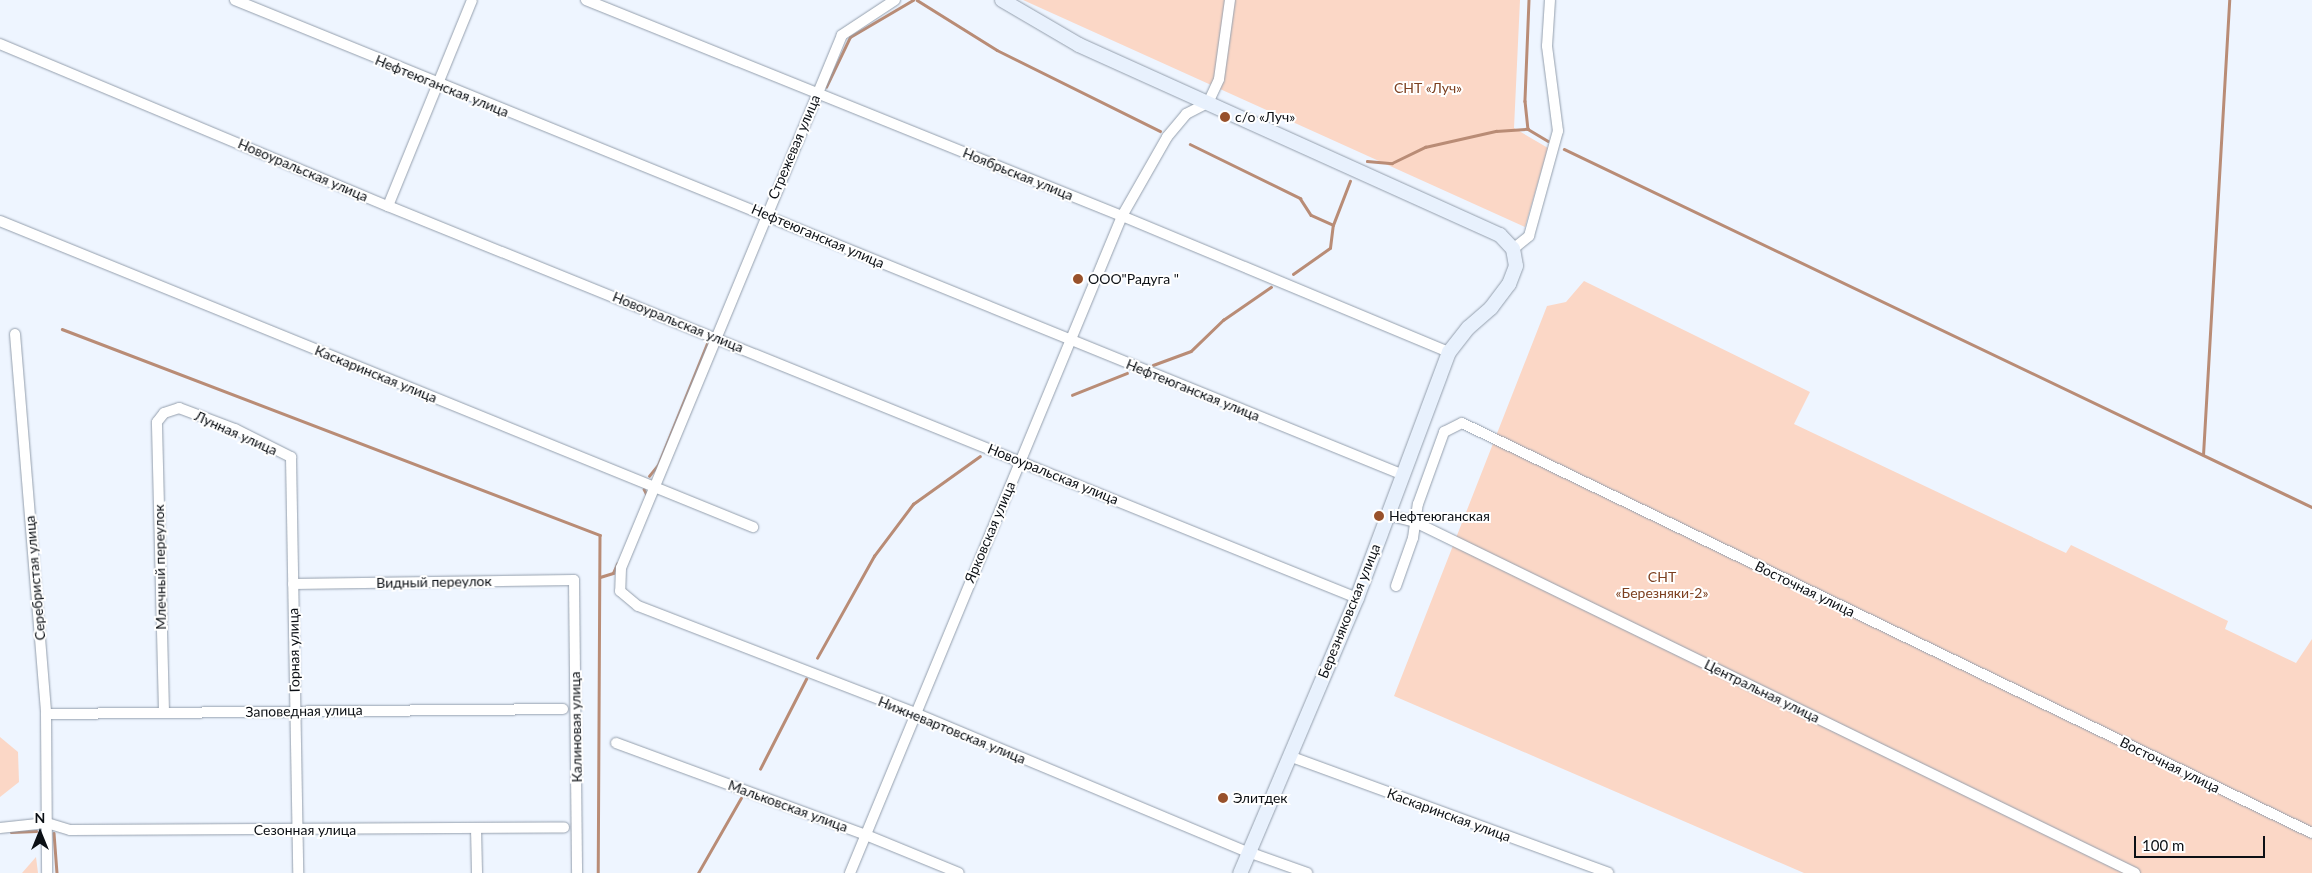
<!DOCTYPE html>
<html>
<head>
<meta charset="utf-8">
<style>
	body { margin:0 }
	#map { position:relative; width:2312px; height:873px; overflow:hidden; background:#eef5ff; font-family:Lato,sans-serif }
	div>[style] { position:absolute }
	.green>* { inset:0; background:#fbd7c6 }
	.stream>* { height:2.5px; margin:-1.25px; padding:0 1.25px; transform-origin:1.25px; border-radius:1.25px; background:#b98c76 }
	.roads { filter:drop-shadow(0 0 1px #949fad) drop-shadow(0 0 1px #949fad) }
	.street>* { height:10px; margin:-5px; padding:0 5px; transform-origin:5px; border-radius:5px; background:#fff }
	.secondary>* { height:14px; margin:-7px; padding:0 7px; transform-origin:7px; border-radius:7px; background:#e8f1fd }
	.dots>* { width:14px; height:14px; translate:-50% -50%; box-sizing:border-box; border:2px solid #fff; border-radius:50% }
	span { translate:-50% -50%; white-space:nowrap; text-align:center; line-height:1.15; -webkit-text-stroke:4px #fff; paint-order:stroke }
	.street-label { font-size:14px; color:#0c1015 }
	.park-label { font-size:14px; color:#7c4020 }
	.poi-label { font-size:14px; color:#0c1015 }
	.left { translate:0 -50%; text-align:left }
	.north { position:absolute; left:15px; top:808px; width:50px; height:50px; -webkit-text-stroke:4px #fff; paint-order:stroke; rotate:0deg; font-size:14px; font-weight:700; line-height:20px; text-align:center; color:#0c1015 }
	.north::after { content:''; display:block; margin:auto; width:18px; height:22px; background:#0c1015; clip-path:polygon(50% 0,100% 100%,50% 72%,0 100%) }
	.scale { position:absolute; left:2134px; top:836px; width:131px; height:22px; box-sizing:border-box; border:2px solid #0c1015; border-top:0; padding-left:6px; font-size:15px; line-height:18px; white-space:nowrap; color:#0c1015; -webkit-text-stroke:4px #fff; paint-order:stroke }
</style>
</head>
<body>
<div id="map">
	<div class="green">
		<i style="clip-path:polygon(1023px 0,1520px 0,1514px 128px,1548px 148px,1525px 227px)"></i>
		<i style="clip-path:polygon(1584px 281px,1810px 392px,1794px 424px,2066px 553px,2071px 545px,2228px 621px,2225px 629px,2296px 663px,2312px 639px,2312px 873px,1804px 873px,1394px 696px,1547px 306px,1566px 302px)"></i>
		<i style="clip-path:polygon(0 737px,18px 752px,19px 782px,0 797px)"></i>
		<i style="clip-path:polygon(36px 857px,38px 873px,22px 873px)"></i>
	</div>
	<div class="stream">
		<i style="left:917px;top:0;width:94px;rotate:32deg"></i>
		<i style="left:997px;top:50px;width:182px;rotate:26.4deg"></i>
		<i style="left:1529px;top:0;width:101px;rotate:92.3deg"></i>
		<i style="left:1525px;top:101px;width:28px;rotate:84deg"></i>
		<i style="left:1528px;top:129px;width:23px;rotate:31deg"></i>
		<i style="left:826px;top:87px;width:55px;rotate:-64.4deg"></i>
		<i style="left:850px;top:37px;width:73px;rotate:-30.4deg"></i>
		<i style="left:1190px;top:144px;width:123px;rotate:26.1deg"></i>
		<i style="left:1300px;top:198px;width:20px;rotate:57deg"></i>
		<i style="left:1311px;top:215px;width:24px;rotate:24deg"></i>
		<i style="left:1564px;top:149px;width:829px;rotate:25.58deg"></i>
		<i style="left:1367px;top:161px;width:25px;rotate:5deg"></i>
		<i style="left:1392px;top:163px;width:37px;rotate:-26deg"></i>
		<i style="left:1425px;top:147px;width:73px;rotate:-12.7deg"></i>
		<i style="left:1496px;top:131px;width:32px;rotate:-4deg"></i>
		<i style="left:1293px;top:274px;width:45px;rotate:-35.1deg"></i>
		<i style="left:1330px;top:248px;width:23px;rotate:-83deg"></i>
		<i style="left:1333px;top:225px;width:47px;rotate:-68.9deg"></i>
		<i style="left:62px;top:329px;width:576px;rotate:20.95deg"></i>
		<i style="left:600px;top:535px;width:338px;rotate:90.3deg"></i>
		<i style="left:1153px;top:365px;width:40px;rotate:-20.2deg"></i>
		<i style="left:1191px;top:351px;width:45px;rotate:-44.1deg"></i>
		<i style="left:1223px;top:320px;width:58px;rotate:-34.5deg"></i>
		<i style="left:1072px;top:395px;width:59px;rotate:-21.8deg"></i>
		<i style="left:2203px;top:455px;width:456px;rotate:-86.7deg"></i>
		<i style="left:649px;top:476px;width:14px;rotate:-51deg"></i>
		<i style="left:658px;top:465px;width:131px;rotate:-68deg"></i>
		<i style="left:644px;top:489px;width:7px;rotate:63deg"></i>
		<i style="left:600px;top:577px;width:14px;rotate:-17deg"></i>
		<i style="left:613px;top:573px;width:10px;rotate:-66deg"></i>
		<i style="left:817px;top:658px;width:117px;rotate:-60.8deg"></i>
		<i style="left:874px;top:556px;width:65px;rotate:-53.1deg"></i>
		<i style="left:913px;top:504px;width:82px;rotate:-35.6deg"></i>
		<i style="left:760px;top:769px;width:101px;rotate:-62.9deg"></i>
		<i style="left:11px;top:832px;width:25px;rotate:-2deg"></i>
		<i style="left:54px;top:833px;width:40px;rotate:85.7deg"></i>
		<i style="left:698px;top:873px;width:86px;rotate:-60.2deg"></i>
	</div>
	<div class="roads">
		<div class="street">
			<i style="left:235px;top:0;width:1259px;rotate:22.12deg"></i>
			<i style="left:586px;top:0;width:578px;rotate:21.95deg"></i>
			<i style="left:1122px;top:216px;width:354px;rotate:22.6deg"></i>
			<i style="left:895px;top:0;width:64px;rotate:146.6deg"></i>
			<i style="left:842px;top:35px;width:577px;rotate:112.52deg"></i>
			<i style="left:621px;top:568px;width:23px;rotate:92deg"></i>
			<i style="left:620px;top:591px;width:23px;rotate:40deg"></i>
			<i style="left:638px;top:606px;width:297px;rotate:21.1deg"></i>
			<i style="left:915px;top:713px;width:361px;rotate:22.7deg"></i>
			<i style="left:1248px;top:852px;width:63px;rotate:19.6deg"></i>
			<i style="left:0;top:44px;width:420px;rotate:22.7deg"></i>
			<i style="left:388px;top:206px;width:1045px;rotate:22.03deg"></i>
			<i style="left:388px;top:206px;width:222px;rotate:-67.8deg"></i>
			<i style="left:0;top:221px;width:813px;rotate:22.12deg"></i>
			<i style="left:1513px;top:249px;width:21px;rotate:-39deg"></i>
			<i style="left:1529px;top:236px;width:109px;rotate:-74.6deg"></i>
			<i style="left:1558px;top:131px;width:86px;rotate:-97.4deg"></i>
			<i style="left:1547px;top:46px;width:46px;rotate:-86.3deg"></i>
			<i style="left:15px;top:334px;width:381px;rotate:85.3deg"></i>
			<i style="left:46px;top:714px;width:159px;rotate:89.6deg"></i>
			<i style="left:1387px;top:515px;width:29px;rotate:14deg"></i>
			<i style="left:1415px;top:522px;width:801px;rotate:25.99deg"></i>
			<i style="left:293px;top:584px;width:281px;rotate:-0.8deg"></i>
			<i style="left:574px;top:580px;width:293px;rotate:89.4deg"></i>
			<i style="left:1396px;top:586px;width:51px;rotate:-70.5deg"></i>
			<i style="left:1413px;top:538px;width:34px;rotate:-82deg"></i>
			<i style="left:1418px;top:504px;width:77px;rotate:-70.1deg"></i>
			<i style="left:1444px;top:432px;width:20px;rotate:-27deg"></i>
			<i style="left:1462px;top:423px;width:944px;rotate:25.75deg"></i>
			<i style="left:164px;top:712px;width:290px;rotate:-91.4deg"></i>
			<i style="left:157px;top:422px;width:11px;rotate:-52deg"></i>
			<i style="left:164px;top:413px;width:16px;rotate:-18deg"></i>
			<i style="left:179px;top:408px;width:60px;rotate:20.6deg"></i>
			<i style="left:235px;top:429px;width:63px;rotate:26.6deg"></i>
			<i style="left:291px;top:457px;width:416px;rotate:89deg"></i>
			<i style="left:46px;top:714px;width:517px;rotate:-0.55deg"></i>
			<i style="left:616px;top:743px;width:266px;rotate:20.2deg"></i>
			<i style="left:866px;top:835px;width:100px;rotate:22.2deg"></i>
			<i style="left:1289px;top:756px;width:340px;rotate:20.1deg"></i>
			<i style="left:0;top:828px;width:47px;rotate:-6.1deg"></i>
			<i style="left:47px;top:823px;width:24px;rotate:17deg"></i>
			<i style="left:70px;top:830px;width:494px;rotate:-0.3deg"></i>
			<i style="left:476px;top:828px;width:45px;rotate:88.7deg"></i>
			<i style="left:850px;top:873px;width:711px;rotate:-67.51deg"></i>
			<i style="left:1122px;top:216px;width:91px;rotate:-60.3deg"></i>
			<i style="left:1167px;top:137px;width:30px;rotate:-50deg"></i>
			<i style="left:1186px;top:114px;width:25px;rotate:-27deg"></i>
			<i style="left:1208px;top:103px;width:26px;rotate:-65deg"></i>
			<i style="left:1219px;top:79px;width:80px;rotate:-82.1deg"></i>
		</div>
		<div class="secondary">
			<i style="left:1002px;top:0;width:89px;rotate:30.3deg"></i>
			<i style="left:1079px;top:45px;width:462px;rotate:24.3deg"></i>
			<i style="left:1500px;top:235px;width:19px;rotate:47deg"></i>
			<i style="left:1513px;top:249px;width:17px;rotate:80deg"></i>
			<i style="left:1516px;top:266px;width:19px;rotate:111deg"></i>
			<i style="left:1509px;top:284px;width:30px;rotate:127deg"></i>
			<i style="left:1491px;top:308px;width:30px;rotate:139deg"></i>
			<i style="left:1468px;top:328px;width:31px;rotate:128deg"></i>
			<i style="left:1449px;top:352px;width:263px;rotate:110.5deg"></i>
			<i style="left:1357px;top:598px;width:299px;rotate:113deg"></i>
		</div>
	</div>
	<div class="dots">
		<i style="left:1225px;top:117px;background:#98512b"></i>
		<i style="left:1078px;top:279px;background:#98512b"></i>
		<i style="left:1379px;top:516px;background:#98512b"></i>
		<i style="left:1223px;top:798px;background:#98512b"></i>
	</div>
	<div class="street-label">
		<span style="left:442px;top:86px;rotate:22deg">Нефтеюганская улица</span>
		<span style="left:794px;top:147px;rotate:-67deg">Стрежевая улица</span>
		<span style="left:303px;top:170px;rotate:23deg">Новоуральская улица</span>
		<span style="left:1018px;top:174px;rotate:22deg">Ноябрьская улица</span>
		<span style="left:818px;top:236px;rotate:23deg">Нефтеюганская улица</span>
		<span style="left:678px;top:322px;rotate:22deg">Новоуральская улица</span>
		<span style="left:376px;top:374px;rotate:22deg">Каскаринская улица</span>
		<span style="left:1193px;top:390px;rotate:22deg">Нефтеюганская улица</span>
		<span style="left:236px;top:433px;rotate:24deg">Лунная улица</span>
		<span style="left:1053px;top:474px;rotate:22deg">Новоуральская улица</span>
		<span style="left:990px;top:532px;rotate:-67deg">Ярковская улица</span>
		<span style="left:160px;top:567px;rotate:-91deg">Млечный переулок</span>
		<span style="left:35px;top:578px;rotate:-95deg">Серебристая улица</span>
		<span style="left:434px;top:582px;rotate:-1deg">Видный переулок</span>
		<span style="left:1805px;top:589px;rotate:26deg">Восточная улица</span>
		<span style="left:1349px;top:611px;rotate:-68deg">Березняковская улица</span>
		<span style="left:294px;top:650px;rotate:-91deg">Горная улица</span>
		<span style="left:1762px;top:691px;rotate:26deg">Центральная улица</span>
		<span style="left:304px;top:711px;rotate:-1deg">Заповедная улица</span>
		<span style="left:576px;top:727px;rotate:-91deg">Калиновая улица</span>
		<span style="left:952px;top:730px;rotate:22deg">Нижневартовская улица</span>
		<span style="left:2170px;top:765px;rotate:26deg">Восточная улица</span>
		<span style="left:788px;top:806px;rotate:20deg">Мальковская улица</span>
		<span style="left:1449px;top:815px;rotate:20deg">Каскаринская улица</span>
		<span style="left:305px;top:830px">Сезонная улица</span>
	</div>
	<div class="park-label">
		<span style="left:1428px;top:88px">СНТ «Луч»</span>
		<span style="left:1662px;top:585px">СНТ<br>«Березняки-2»</span>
	</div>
	<div class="poi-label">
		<span class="left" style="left:1235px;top:117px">с/о «Луч»</span>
		<span class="left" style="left:1088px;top:279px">ООО"Радуга "</span>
		<span class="left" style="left:1389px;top:516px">Нефтеюганская</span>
		<span class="left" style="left:1233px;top:798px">Элитдек</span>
	</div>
	<div class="north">N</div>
	<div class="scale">100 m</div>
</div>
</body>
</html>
